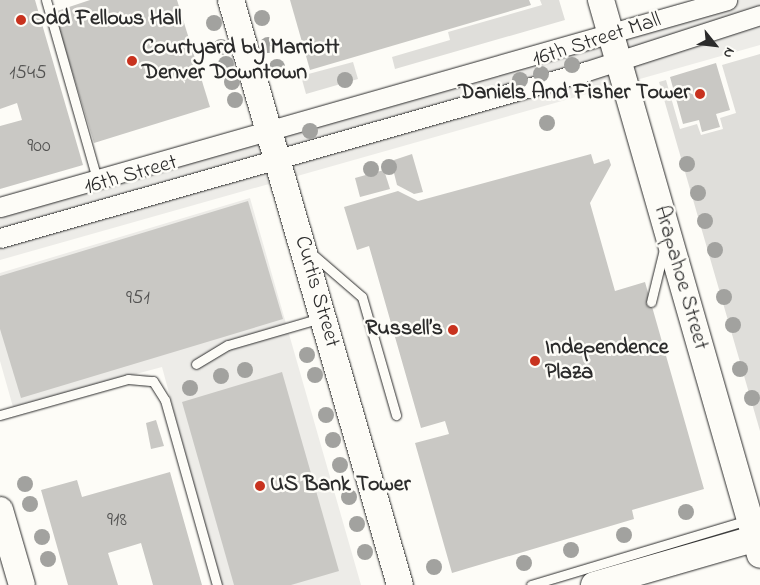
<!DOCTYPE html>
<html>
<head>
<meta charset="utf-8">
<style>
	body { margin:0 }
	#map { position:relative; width:760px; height:585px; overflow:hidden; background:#fdfcf7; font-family:"Indie Flower",sans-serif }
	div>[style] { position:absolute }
	.built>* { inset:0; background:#edece8 }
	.green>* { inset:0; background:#dfdeda }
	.building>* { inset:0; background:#c9c8c4 }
	.roads { filter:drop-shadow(0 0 1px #2b2b2b) drop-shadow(0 0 1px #2b2b2b) }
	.lane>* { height:9px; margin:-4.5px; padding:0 4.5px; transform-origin:4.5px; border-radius:4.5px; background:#fdfcf7 }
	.street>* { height:19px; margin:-9.5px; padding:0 9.5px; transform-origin:9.5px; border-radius:9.5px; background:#fdfcf7 }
	.secondary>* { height:26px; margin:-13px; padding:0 13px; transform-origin:13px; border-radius:13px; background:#fdfcf7 }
	.trees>* { width:16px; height:16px; margin:-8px; border-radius:50%; background:#a2a29f }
	.dots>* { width:14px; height:14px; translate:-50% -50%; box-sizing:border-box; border:2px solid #fdfcf7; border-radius:50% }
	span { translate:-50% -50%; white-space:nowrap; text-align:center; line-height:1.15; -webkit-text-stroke:5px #fdfcf7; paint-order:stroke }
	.number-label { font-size:20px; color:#525251 }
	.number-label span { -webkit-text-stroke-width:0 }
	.poi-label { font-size:22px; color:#2b2b2b; font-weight:700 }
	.left { translate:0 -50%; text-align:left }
	.right { translate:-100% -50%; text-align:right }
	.street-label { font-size:22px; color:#2b2b2b }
	.north { position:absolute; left:690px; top:20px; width:50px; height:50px; -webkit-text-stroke:4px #fdfcf7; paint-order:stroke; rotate:119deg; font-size:14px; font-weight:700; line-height:20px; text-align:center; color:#2b2b2b }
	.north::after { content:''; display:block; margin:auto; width:18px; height:22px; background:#2b2b2b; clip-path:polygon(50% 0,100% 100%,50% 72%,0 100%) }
</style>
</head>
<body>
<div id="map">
	<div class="built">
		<i style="clip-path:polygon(695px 0,760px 0,760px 45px,0 260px,0 201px)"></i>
		<i style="clip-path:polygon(250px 198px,361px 585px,221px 585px,162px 367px,13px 407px,0 361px,0 273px)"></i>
	</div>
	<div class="green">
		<i style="clip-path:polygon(540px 0,559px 0,565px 20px,395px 69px,392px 57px,450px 40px,448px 32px,542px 5px)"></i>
		<i style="clip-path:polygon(760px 54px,760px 431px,659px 82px,666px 80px,680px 129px,697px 124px,701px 135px,723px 129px,720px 118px,736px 113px,722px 65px)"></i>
		<i style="clip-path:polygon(353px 62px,358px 79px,306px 94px,301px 76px)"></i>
	</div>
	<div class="building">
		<i style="clip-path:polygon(0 0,35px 0,83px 165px,0 189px,0 126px,22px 120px,17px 103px,0 109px)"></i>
		<i style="clip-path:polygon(90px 0,177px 0,210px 107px,94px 143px,54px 12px)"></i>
		<i style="clip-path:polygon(290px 0,529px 0,531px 5px,310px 70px)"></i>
		<i style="clip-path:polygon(716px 63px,730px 110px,716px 114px,720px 127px,702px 132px,699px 120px,683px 124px,670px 77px)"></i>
		<i style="clip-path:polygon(412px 154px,423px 192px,414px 194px,397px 185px,391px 161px)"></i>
		<i style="clip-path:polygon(591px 154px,594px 164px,609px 159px,611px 165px,590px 203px,615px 291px,645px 282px,704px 489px,632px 510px,634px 519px,452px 573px,415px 443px,449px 434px,445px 421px,421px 428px,369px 246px,357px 250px,344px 207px,398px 191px,418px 201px)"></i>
		<i style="clip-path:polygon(384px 170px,390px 189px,360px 197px,355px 178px)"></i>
		<i style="clip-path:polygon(248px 201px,283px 319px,21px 398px,0 329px,0 276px)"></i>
		<i style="clip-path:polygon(282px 372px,339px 571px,291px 585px,234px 585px,182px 402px)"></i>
		<i style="clip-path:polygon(156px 420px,164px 446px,151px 449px,146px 423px)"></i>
		<i style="clip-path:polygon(170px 472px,202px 585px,153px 585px,141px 543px,108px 553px,118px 585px,68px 585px,41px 490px,77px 480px,82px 497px)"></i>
	</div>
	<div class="roads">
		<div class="lane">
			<i style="left:46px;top:0;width:186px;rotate:74.1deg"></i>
			<i style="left:311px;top:253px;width:67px;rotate:40.8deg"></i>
			<i style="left:362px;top:297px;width:123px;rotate:73.9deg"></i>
			<i style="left:651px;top:302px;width:55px;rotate:-76.2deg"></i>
			<i style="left:196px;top:364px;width:37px;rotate:-31deg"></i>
			<i style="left:228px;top:345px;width:97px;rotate:-16.2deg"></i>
			<i style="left:0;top:415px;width:133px;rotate:-15.7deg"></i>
			<i style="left:128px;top:379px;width:25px;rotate:5deg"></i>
			<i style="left:153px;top:381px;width:22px;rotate:58deg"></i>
			<i style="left:165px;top:400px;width:192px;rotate:74.3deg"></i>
			<i style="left:531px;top:585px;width:227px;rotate:-16.7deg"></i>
		</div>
		<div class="street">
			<i style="left:0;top:207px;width:756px;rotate:-15.89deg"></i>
			<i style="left:0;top:238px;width:610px;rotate:-15.88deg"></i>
			<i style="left:587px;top:71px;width:182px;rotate:-17.9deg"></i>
		</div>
		<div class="secondary">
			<i style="left:231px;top:0;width:609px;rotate:73.89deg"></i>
			<i style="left:601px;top:0;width:577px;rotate:74.01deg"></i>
			<i style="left:0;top:510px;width:78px;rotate:73.7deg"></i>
			<i style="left:594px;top:585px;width:173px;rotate:-16.1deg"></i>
		</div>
	</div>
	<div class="trees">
		<i style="left:262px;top:18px"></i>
		<i style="left:214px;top:23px"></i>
		<i style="left:268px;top:45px"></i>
		<i style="left:221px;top:47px"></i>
		<i style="left:226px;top:64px"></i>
		<i style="left:572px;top:65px"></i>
		<i style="left:277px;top:67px"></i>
		<i style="left:541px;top:74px"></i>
		<i style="left:345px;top:80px"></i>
		<i style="left:520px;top:80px"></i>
		<i style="left:232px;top:82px"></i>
		<i style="left:235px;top:100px"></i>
		<i style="left:547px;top:123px"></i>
		<i style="left:310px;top:131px"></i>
		<i style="left:687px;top:164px"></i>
		<i style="left:389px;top:167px"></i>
		<i style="left:371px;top:169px"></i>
		<i style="left:698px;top:193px"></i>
		<i style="left:705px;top:221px"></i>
		<i style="left:715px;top:250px"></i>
		<i style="left:724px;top:297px"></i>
		<i style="left:733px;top:325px"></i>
		<i style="left:307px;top:355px"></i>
		<i style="left:740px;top:369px"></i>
		<i style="left:245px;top:370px"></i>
		<i style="left:315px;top:375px"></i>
		<i style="left:221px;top:376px"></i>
		<i style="left:190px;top:388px"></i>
		<i style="left:752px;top:398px"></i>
		<i style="left:326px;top:415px"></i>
		<i style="left:333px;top:440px"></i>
		<i style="left:340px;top:465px"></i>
		<i style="left:25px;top:484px"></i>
		<i style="left:349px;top:497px"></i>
		<i style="left:30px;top:504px"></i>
		<i style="left:686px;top:512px"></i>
		<i style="left:357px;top:524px"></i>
		<i style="left:624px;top:535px"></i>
		<i style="left:42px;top:537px"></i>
		<i style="left:571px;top:550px"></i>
		<i style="left:365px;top:552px"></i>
		<i style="left:48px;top:559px"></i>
		<i style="left:524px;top:563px"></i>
		<i style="left:434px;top:567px"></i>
	</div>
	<div class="dots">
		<i style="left:21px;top:20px;background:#c8321e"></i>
		<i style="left:132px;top:61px;background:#c8321e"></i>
		<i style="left:700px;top:94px;background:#c8321e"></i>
		<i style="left:453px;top:330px;background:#c8321e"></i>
		<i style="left:535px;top:361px;background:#c8321e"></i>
		<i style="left:260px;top:486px;background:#c8321e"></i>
	</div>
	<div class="number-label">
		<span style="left:28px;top:73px">1545</span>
		<span style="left:39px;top:146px">900</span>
		<span style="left:138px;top:298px">951</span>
		<span style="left:117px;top:520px">918</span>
	</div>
	<div class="poi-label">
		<span class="left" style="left:31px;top:20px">Odd Fellows Hall</span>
		<span class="left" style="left:142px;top:61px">Courtyard by Marriott<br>Denver Downtown</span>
		<span class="right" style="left:690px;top:94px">Daniels And Fisher Tower</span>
		<span class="right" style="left:443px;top:330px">Russell’s</span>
		<span class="left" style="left:545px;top:361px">Independence<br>Plaza</span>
		<span class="left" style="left:270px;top:486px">US Bank Tower</span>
	</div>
	<div class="street-label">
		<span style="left:597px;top:41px;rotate:-18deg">16th Street Mall</span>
		<span style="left:131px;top:176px;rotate:-16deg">16th Street</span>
		<span style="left:680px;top:278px;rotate:74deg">Arapahoe Street</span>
		<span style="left:316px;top:292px;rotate:74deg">Curtis Street</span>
	</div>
	<div class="north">N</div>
</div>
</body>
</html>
